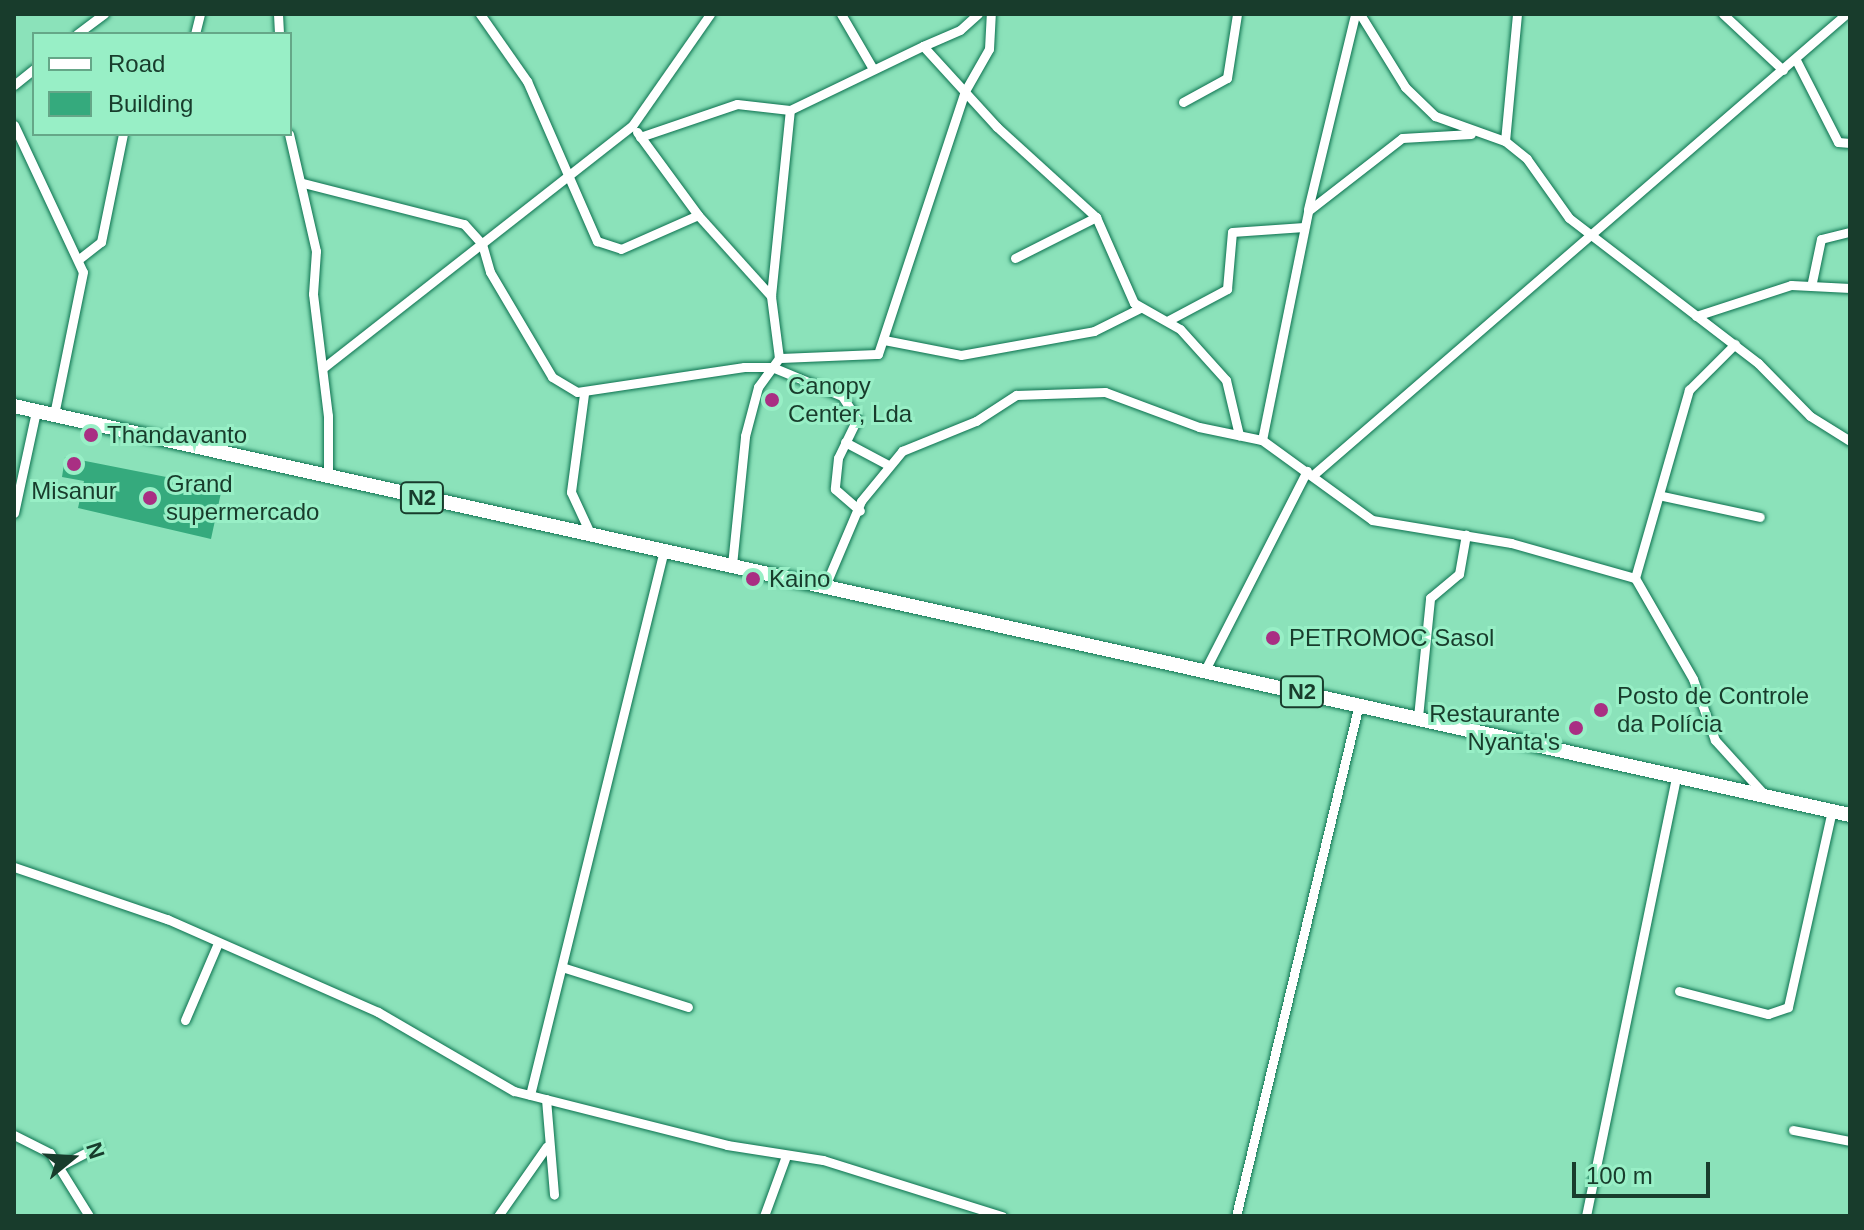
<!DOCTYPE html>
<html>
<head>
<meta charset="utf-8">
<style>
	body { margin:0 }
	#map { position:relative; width:1864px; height:1230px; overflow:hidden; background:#8be2ba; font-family:Helvetica,sans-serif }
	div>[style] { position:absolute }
	.building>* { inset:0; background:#35aa7d }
	.roads { filter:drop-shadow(0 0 2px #0c714f) drop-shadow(0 0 2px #0c714f) }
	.minor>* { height:9px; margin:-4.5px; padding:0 4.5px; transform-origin:4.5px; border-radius:4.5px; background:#fff }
	.primary>* { height:14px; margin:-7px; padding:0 7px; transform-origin:7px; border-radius:7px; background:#fff }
	.dots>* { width:22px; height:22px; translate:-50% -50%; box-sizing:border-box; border:4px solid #98efc6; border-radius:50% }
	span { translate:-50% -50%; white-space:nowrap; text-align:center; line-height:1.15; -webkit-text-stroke:6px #98efc6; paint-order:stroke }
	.shield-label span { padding:2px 6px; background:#98efc6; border:2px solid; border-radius:6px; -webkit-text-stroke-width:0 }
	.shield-label { font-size:22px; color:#183c2c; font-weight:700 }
	.poi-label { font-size:24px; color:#183c2c }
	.left { translate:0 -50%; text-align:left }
	.right { translate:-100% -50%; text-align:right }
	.frame { position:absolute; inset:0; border:16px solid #183c2c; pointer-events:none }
	.legend { position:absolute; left:32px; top:32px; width:260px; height:104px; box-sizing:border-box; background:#98efc6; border:2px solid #65a788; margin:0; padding:10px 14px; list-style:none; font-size:24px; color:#183c2c }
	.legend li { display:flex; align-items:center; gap:16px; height:40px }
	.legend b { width:40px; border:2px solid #65a788 }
	.north { position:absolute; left:32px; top:1118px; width:80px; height:80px; -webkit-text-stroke:6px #98efc6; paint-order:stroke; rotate:72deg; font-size:22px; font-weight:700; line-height:32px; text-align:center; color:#183c2c }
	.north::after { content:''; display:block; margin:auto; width:28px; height:36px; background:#183c2c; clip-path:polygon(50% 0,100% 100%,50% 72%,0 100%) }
	.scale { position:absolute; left:1572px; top:1162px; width:138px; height:36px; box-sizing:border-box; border:4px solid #183c2c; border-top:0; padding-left:10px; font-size:24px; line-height:28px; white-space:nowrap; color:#183c2c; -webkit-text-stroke:6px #98efc6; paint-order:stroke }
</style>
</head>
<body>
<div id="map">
	<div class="building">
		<i style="clip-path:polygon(65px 457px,222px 488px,211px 539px,78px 508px,84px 481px,62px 477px)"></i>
	</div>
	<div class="roads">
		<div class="minor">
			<i style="left:278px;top:14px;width:20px;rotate:87deg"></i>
			<i style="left:480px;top:14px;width:82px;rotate:55deg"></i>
			<i style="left:527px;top:81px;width:175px;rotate:66.4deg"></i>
			<i style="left:597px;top:241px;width:25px;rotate:18deg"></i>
			<i style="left:621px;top:249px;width:84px;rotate:-23.8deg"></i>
			<i style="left:841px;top:14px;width:61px;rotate:59.7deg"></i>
			<i style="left:1360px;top:14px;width:86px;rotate:58.3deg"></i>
			<i style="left:1405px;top:87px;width:42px;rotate:44deg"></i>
			<i style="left:1435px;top:116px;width:74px;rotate:19.7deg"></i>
			<i style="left:1505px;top:141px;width:28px;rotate:39deg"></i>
			<i style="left:1527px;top:159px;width:72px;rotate:54.6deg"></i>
			<i style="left:1569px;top:218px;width:238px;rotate:37.5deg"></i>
			<i style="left:1758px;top:363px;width:74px;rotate:45.5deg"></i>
			<i style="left:1810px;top:416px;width:47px;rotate:32deg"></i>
			<i style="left:1723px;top:14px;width:82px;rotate:43deg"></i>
			<i style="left:77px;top:34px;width:34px;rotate:-37deg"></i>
			<i style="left:195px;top:34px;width:21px;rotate:-76deg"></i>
			<i style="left:923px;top:46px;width:40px;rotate:-23.4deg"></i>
			<i style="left:960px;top:30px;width:24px;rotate:-42deg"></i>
			<i style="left:1796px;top:60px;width:92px;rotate:62.9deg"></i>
			<i style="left:1838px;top:142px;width:12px;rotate:5deg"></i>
			<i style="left:14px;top:85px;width:26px;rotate:-39deg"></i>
			<i style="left:1183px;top:102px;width:50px;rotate:-28.6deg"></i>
			<i style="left:1227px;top:78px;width:65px;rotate:-81.1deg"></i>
			<i style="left:14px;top:125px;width:162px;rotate:64.9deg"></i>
			<i style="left:83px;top:272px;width:146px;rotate:101.5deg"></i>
			<i style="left:637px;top:132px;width:103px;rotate:53.7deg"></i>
			<i style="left:698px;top:215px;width:109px;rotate:48deg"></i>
			<i style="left:289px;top:134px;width:120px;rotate:77deg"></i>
			<i style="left:316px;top:251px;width:43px;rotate:94deg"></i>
			<i style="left:313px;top:294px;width:123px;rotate:83deg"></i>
			<i style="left:328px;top:416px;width:62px;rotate:90deg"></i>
			<i style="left:640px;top:137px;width:102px;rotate:-18.8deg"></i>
			<i style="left:737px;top:104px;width:53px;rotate:6.5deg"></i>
			<i style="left:790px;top:110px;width:148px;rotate:-25.7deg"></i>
			<i style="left:923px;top:46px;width:110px;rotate:47.6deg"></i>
			<i style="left:997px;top:127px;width:134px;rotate:42.3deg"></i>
			<i style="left:1096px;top:217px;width:94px;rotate:66.2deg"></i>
			<i style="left:1134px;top:303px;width:53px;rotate:29.5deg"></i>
			<i style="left:1180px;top:329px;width:69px;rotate:48deg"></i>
			<i style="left:1226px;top:380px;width:57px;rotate:76.7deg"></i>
			<i style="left:1505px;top:141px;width:128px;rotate:-84.6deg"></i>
			<i style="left:303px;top:183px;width:166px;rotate:14.3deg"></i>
			<i style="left:464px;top:224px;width:27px;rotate:48deg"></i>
			<i style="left:482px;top:244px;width:29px;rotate:74deg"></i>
			<i style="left:490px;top:272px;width:122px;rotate:59.4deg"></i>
			<i style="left:552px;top:377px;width:29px;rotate:31deg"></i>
			<i style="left:577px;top:392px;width:169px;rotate:-8.5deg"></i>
			<i style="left:744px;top:367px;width:28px"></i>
			<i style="left:772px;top:367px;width:76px;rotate:22.5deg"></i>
			<i style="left:842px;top:396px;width:27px;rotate:57deg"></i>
			<i style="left:857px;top:419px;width:43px;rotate:116deg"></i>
			<i style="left:838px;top:458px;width:31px;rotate:96deg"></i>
			<i style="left:835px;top:489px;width:33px;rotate:41deg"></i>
			<i style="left:1308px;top:209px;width:201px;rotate:-76.4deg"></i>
			<i style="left:1015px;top:258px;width:91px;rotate:-26.8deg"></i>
			<i style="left:79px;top:259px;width:28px;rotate:-38deg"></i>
			<i style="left:101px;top:242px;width:110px;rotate:-78.5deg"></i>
			<i style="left:1812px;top:282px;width:44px;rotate:-78.2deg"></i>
			<i style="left:1821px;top:239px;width:30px;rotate:-14deg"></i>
			<i style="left:1696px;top:316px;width:100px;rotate:-18.1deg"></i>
			<i style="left:1791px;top:285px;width:59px;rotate:2.9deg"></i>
			<i style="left:1169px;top:320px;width:66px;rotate:-28.1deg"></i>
			<i style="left:1227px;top:289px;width:57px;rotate:-85deg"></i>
			<i style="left:1232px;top:232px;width:72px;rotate:-4deg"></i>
			<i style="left:884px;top:340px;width:78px;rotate:11deg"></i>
			<i style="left:961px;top:355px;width:135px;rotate:-10.2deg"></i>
			<i style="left:1094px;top:331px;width:51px;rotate:-26.6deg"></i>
			<i style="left:779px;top:358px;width:63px;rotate:-97.4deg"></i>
			<i style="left:771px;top:296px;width:187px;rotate:-84.2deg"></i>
			<i style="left:323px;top:368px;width:392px;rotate:-38.1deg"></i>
			<i style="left:632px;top:126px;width:136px;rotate:-55.1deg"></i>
			<i style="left:584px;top:394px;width:99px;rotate:97.6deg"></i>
			<i style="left:571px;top:492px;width:45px;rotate:65.1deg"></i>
			<i style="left:1262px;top:440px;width:234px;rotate:-78.6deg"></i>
			<i style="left:1308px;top:211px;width:119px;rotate:-37.8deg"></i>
			<i style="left:1402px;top:138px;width:69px;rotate:-3.3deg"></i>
			<i style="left:845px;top:442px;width:49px;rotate:28.1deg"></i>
			<i style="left:1313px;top:475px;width:705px;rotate:-40.86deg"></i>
			<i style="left:1663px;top:496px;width:99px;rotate:12.2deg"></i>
			<i style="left:14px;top:513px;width:104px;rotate:-77.8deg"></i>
			<i style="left:732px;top:565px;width:130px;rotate:-84.2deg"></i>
			<i style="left:745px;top:436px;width:51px;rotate:-75.1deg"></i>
			<i style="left:758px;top:387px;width:36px;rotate:-54deg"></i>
			<i style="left:779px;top:358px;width:99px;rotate:-2.3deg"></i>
			<i style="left:878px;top:354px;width:277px;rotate:-71.7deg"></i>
			<i style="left:965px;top:91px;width:48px;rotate:-60.3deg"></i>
			<i style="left:989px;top:49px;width:35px;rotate:-87deg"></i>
			<i style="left:1635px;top:578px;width:196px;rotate:-74deg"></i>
			<i style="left:1689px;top:390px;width:65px;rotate:-45deg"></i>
			<i style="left:825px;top:586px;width:92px;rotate:-67deg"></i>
			<i style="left:861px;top:501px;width:65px;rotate:-50.6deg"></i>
			<i style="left:902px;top:451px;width:80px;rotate:-22.1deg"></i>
			<i style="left:976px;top:421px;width:48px;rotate:-33deg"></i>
			<i style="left:1016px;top:395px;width:89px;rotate:-1.9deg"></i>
			<i style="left:1105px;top:392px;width:100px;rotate:20.4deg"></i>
			<i style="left:1199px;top:427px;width:64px;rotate:11.7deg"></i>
			<i style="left:1262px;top:440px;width:136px;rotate:36deg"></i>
			<i style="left:1372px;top:520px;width:141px;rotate:9.4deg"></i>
			<i style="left:1511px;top:543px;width:129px;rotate:15.8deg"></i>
			<i style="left:1635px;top:578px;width:116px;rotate:60.1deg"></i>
			<i style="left:1693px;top:679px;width:65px;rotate:70.2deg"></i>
			<i style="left:1715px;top:740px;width:73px;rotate:47.8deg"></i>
			<i style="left:1204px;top:672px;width:226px;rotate:-62.9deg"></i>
			<i style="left:1418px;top:717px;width:120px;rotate:-84.2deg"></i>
			<i style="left:1430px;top:598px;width:38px;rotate:-40deg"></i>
			<i style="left:1459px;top:574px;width:40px;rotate:-80deg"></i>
			<i style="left:14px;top:867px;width:162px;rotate:18.8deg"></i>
			<i style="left:167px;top:919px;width:231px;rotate:23.8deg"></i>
			<i style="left:378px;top:1012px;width:157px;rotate:30.2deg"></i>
			<i style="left:514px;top:1091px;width:220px;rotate:14.2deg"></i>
			<i style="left:727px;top:1145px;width:97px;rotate:8.9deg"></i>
			<i style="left:823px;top:1160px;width:188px;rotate:17.4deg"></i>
			<i style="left:565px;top:968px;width:129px;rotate:17.6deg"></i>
			<i style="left:1679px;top:991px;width:92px;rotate:14.5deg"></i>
			<i style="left:1768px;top:1014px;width:21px;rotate:-19deg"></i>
			<i style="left:1788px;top:1007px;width:202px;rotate:-77.4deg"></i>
			<i style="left:185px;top:1020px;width:84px;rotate:-66.8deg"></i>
			<i style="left:530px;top:1095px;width:561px;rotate:-76.19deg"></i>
			<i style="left:546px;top:1099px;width:96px;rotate:85.2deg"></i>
			<i style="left:1793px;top:1130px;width:58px;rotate:10.9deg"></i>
			<i style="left:14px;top:1135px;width:40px;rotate:26.6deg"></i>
			<i style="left:50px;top:1153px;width:74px;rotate:58.2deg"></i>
			<i style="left:60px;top:1166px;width:42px;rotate:-27.2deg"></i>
			<i style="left:498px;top:1216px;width:85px;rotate:-55deg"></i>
			<i style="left:764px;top:1216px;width:64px;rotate:-69.9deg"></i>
			<i style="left:1236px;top:1216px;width:527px;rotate:-76.49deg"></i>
			<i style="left:1586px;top:1216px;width:448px;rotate:-78.4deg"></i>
		</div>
		<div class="primary">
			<i style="left:14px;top:406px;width:1881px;rotate:12.56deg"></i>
		</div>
	</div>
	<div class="dots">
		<i style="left:772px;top:400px;background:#a92f83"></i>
		<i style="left:91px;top:435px;background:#a92f83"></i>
		<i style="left:74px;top:464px;background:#a92f83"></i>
		<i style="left:150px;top:498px;background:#a92f83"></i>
		<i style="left:753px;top:579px;background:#a92f83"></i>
		<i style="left:1273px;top:638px;background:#a92f83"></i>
		<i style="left:1601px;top:710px;background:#a92f83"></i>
		<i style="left:1576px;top:728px;background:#a92f83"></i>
	</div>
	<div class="shield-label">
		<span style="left:422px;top:498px">N2</span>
		<span style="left:1302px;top:692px">N2</span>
	</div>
	<div class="poi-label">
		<span class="left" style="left:788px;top:400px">Canopy<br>Center, Lda</span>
		<span class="left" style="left:107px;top:435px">Thandavanto</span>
		<span class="left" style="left:166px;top:498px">Grand<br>supermercado</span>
		<span style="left:74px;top:491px">Misanur</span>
		<span class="left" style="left:769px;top:579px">Kaino</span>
		<span class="left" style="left:1289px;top:638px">PETROMOC Sasol</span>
		<span class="left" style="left:1617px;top:710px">Posto de Controle<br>da Polícia</span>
		<span class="right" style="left:1560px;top:728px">Restaurante<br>Nyanta's</span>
	</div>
	<div class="frame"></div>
	<ul class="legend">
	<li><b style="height:10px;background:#fff"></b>Road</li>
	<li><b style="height:22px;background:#35aa7d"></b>Building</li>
	</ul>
	<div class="north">N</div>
	<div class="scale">100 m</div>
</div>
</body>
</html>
